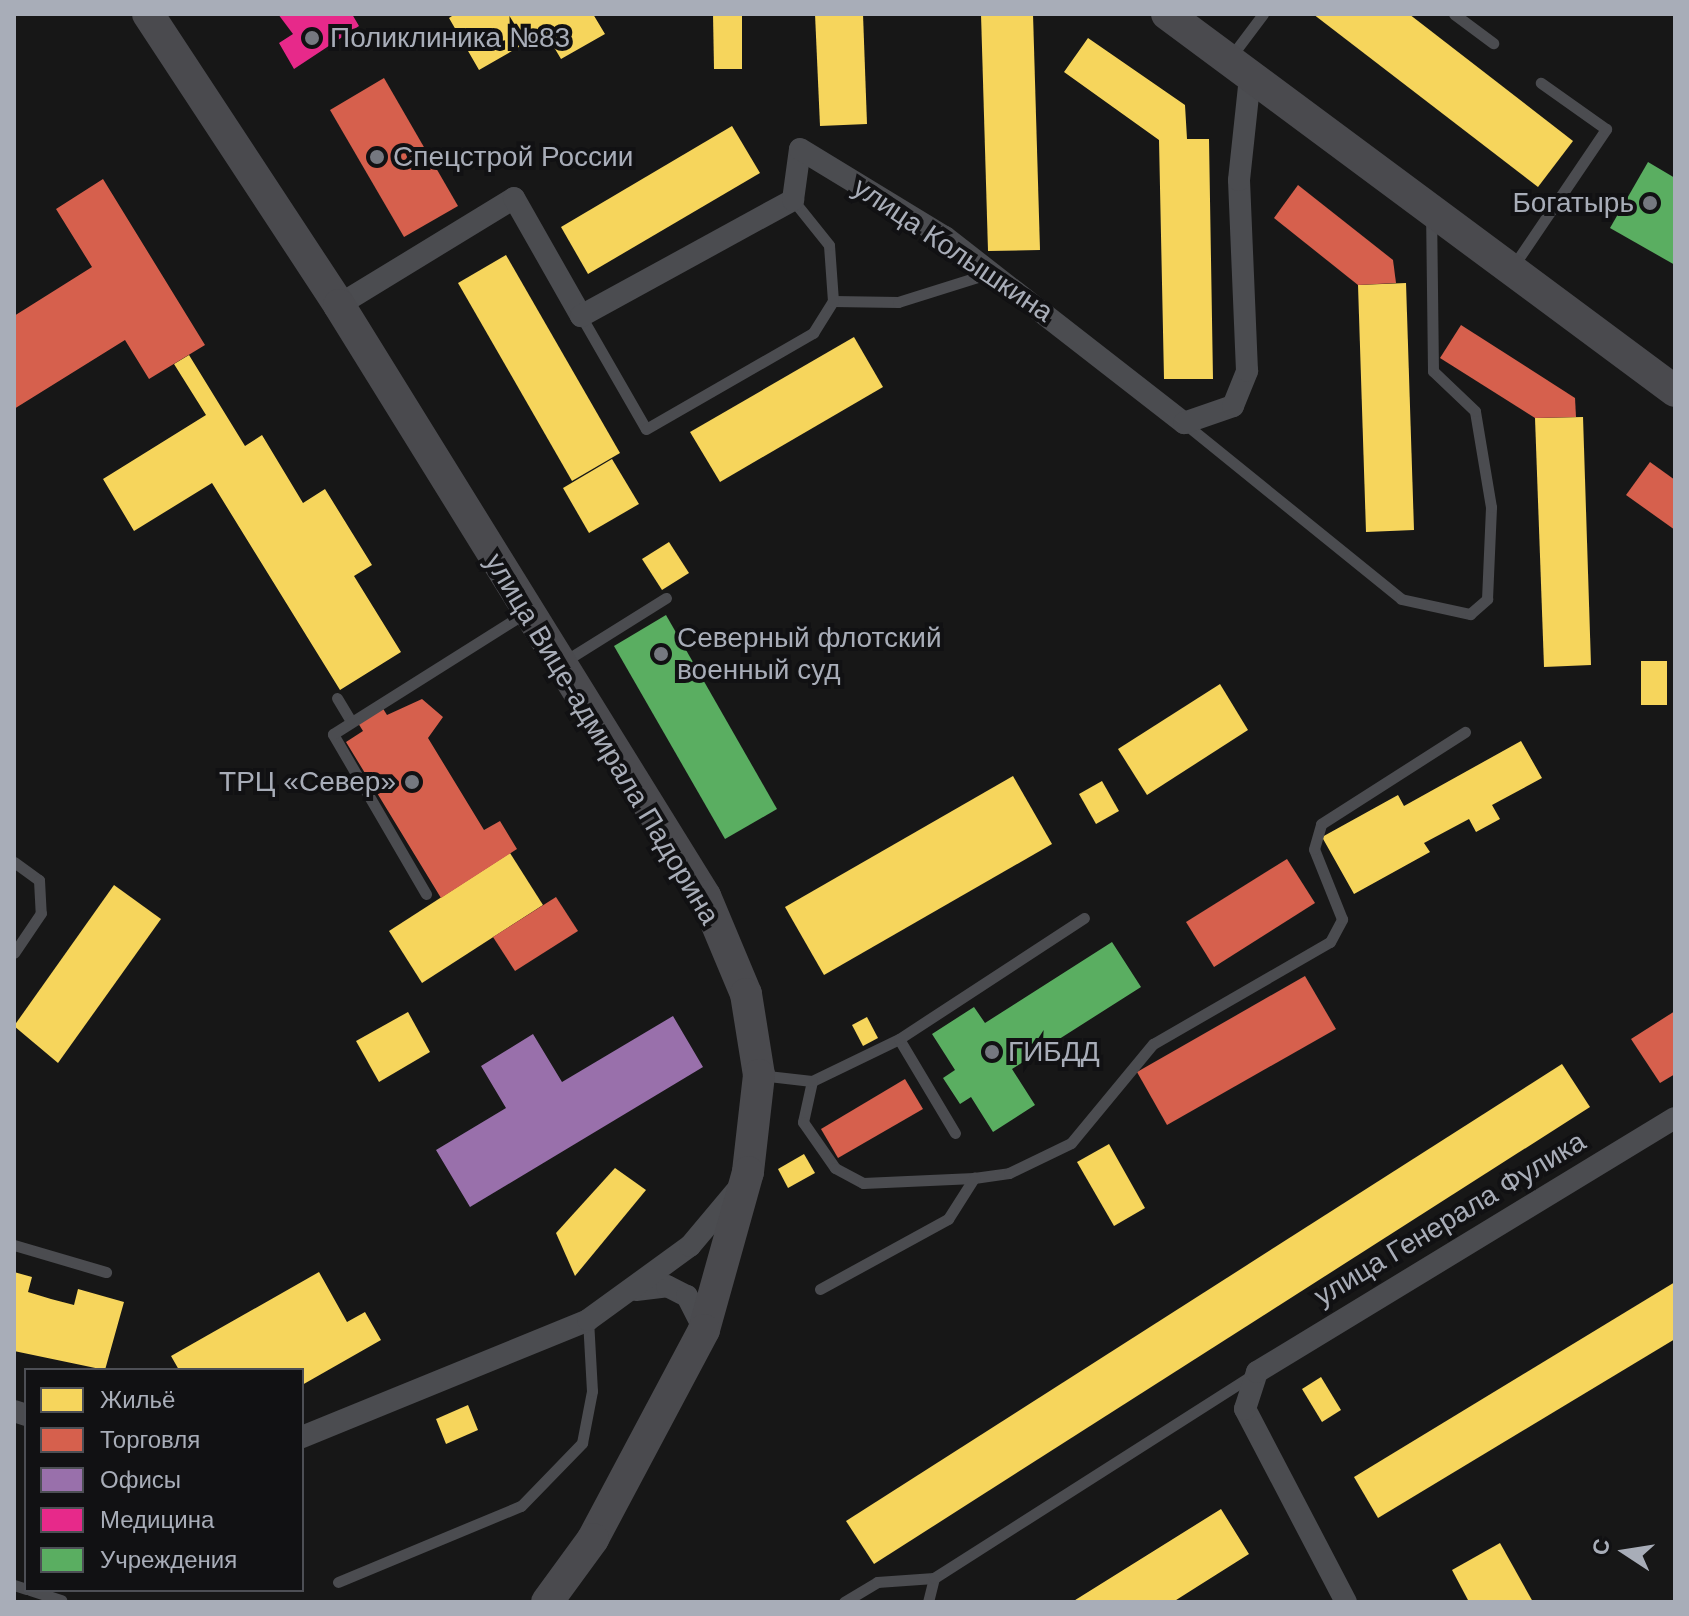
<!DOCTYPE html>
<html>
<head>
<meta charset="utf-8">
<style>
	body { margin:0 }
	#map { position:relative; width:1689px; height:1616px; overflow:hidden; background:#171717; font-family:Helvetica,sans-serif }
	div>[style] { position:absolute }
	.homes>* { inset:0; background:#f6d55c }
	.shops>* { inset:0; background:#d6604d }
	.offices>* { inset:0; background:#9970ab }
	.health>* { inset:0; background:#e7298a }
	.public>* { inset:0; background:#5aae61 }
	.lane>* { height:11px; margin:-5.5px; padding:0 5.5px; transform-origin:5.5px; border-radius:5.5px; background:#4b4c50 }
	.street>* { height:22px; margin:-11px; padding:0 11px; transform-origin:11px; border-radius:11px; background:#4b4c50 }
	.secondary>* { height:32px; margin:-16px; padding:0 16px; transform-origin:16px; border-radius:16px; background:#4a4a4e }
	.dots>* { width:22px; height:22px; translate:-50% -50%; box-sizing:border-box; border:4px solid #111113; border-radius:50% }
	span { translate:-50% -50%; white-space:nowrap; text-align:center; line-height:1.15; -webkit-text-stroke:8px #111113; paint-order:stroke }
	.poi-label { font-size:28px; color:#a8adb8 }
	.left { translate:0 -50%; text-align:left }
	.right { translate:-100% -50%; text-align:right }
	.street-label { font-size:28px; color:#a8adb8 }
	.frame { position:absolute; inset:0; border:16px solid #a8adb8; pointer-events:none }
	.legend { position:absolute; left:24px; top:1368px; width:280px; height:224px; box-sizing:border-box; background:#111113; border:2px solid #4d4f55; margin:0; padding:10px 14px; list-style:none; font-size:24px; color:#a8adb8 }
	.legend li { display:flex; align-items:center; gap:16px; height:40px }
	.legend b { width:40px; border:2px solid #4d4f55 }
	.north { position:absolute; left:1585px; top:1512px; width:80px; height:80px; -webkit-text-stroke:6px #111113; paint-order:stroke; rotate:282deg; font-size:22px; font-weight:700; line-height:32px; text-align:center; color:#a8adb8 }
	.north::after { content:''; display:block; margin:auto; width:28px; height:36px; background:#a8adb8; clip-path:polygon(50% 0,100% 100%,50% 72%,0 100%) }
</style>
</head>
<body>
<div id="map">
	<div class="homes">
		<i style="clip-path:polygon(455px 14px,593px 14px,605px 34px,561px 59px,545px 32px,479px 70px,449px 18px)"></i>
		<i style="clip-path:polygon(713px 14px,742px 14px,742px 69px,714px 69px)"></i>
		<i style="clip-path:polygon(815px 14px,863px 14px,867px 124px,820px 126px)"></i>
		<i style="clip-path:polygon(981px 14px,1033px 14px,1040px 250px,988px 251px)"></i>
		<i style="clip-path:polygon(1313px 14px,1409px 14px,1573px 141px,1538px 187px)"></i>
		<i style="clip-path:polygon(1088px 38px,1185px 105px,1187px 139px,1209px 139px,1213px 379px,1164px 379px,1159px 140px,1064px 72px)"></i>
		<i style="clip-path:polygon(732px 126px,760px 173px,588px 274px,561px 227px)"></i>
		<i style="clip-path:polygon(506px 255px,620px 453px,572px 481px,458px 283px)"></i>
		<i style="clip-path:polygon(1406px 283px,1414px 530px,1366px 532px,1358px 285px)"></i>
		<i style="clip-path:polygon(854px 337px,883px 387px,720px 482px,690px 432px)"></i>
		<i style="clip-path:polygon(189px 355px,245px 446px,262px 435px,303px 503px,325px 489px,372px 565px,354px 576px,401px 652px,340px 690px,212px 483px,134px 531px,103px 479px,206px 415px,174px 364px)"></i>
		<i style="clip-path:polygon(1583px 417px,1591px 665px,1544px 667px,1535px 418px)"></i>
		<i style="clip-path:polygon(612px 459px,639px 504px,589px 533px,563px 488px)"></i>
		<i style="clip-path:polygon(669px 542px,689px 573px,662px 590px,642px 559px)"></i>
		<i style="clip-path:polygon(1641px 661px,1667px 661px,1667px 705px,1641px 705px)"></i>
		<i style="clip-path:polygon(1220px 684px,1248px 730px,1147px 795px,1118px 749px)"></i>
		<i style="clip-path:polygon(1521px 741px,1542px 778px,1492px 805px,1500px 819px,1476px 832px,1469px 819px,1424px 843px,1430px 852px,1354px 894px,1322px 837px,1398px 795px,1404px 806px)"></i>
		<i style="clip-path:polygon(1013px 776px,1052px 844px,824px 975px,785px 907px)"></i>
		<i style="clip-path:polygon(1102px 781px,1119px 811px,1096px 824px,1079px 794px)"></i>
		<i style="clip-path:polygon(510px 853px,543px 905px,422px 983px,389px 931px)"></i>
		<i style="clip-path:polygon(114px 885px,161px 919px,58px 1063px,14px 1026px)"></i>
		<i style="clip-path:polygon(408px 1012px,430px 1052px,379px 1082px,356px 1041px)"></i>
		<i style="clip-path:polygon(867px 1017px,878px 1038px,863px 1046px,852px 1025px)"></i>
		<i style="clip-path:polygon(1562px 1064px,1590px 1107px,874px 1564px,846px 1521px)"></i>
		<i style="clip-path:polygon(1109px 1144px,1145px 1208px,1114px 1226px,1077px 1162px)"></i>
		<i style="clip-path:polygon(804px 1154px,815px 1173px,788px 1188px,778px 1169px)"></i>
		<i style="clip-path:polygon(615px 1168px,646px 1190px,575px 1276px,556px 1233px)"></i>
		<i style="clip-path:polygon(14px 1272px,32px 1277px,28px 1292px,51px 1299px,74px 1305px,78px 1289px,124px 1302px,105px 1370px,14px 1351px)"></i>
		<i style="clip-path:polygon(319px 1272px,347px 1322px,365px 1312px,381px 1340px,302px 1385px,302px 1370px,179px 1370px,171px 1356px)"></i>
		<i style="clip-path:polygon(1675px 1282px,1675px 1339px,1378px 1518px,1354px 1477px)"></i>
		<i style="clip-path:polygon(1321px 1377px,1341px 1410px,1322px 1422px,1302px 1389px)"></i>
		<i style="clip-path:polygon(468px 1405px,478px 1430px,446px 1444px,436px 1419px)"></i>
		<i style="clip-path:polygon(1221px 1509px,1249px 1554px,1203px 1583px,1173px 1602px,1072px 1602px)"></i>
		<i style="clip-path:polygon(1500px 1543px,1533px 1602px,1469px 1602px,1452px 1570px)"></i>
	</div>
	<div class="shops">
		<i style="clip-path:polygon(384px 78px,458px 206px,404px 237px,330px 110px)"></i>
		<i style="clip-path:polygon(103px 179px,205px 345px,149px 379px,125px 340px,14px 409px,14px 316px,92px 267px,56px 209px)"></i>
		<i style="clip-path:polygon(1298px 185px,1393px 260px,1396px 283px,1358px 285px,1274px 218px)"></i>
		<i style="clip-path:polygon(1461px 325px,1575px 398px,1576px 417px,1535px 418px,1440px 358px)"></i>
		<i style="clip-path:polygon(1650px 462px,1675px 480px,1675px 530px,1626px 495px)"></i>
		<i style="clip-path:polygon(422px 699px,443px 717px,428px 738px,484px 830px,500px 821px,517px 849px,441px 898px,346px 742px,363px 731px,358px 723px,382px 707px,387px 715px)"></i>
		<i style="clip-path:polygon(1287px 859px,1315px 903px,1214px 967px,1186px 922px)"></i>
		<i style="clip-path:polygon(556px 897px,578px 931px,515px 971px,493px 937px)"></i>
		<i style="clip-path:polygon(1305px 976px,1336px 1029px,1167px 1125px,1137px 1072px)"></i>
		<i style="clip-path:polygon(1675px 1011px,1675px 1074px,1660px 1083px,1631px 1039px)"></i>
		<i style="clip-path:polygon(905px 1079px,923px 1109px,838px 1158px,821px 1129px)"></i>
	</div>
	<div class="offices">
		<i style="clip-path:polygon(673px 1016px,703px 1067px,470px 1207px,436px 1150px,506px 1108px,481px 1066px,533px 1034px,562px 1082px)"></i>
	</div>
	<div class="health">
		<i style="clip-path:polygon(278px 14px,352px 14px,359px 26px,294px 69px,279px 43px,293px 34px)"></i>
	</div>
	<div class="public">
		<i style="clip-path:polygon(1648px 162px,1675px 178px,1675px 265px,1610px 228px)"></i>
		<i style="clip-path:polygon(666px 615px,777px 809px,725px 839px,614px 646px)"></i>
		<i style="clip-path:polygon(1112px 942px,1141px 987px,1012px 1069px,1035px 1105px,993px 1132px,971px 1097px,960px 1104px,943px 1078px,955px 1070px,932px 1034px,974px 1007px,985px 1023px)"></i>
	</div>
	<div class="lane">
		<i style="left:1454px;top:14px;width:49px;rotate:36.6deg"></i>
		<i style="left:1230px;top:58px;width:55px;rotate:-53.1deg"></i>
		<i style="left:1512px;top:268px;width:168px;rotate:-55.9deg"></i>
		<i style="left:1606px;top:129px;width:80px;rotate:-144.7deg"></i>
		<i style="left:833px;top:301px;width:65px;rotate:0.9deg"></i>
		<i style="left:898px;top:302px;width:96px;rotate:-17.5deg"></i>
		<i style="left:581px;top:316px;width:130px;rotate:60.1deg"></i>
		<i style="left:646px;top:429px;width:193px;rotate:-29.9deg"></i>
		<i style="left:813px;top:333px;width:38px;rotate:-58deg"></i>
		<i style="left:833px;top:301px;width:56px;rotate:-94.1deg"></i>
		<i style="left:829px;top:245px;width:58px;rotate:-128.7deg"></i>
		<i style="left:1184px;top:423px;width:279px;rotate:39deg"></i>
		<i style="left:1401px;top:599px;width:71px;rotate:12.3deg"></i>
		<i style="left:1470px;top:614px;width:23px;rotate:-41deg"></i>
		<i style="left:1487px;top:599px;width:92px;rotate:-87.5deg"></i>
		<i style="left:1491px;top:507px;width:97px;rotate:-99.5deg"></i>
		<i style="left:1475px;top:411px;width:58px;rotate:-136.4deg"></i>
		<i style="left:1433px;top:371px;width:154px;rotate:-90.7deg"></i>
		<i style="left:565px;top:661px;width:119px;rotate:-32deg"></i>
		<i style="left:337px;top:698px;width:26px;rotate:59deg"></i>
		<i style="left:14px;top:862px;width:31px;rotate:36deg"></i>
		<i style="left:39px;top:880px;width:33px;rotate:87deg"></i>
		<i style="left:41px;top:913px;width:48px;rotate:124deg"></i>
		<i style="left:426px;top:894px;width:185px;rotate:-120.2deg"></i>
		<i style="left:333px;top:734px;width:227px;rotate:-32.2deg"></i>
		<i style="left:899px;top:1039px;width:97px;rotate:154.2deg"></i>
		<i style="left:812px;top:1081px;width:42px;rotate:102.4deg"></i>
		<i style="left:803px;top:1122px;width:56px;rotate:55.2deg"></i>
		<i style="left:835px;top:1168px;width:32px;rotate:28deg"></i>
		<i style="left:863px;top:1183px;width:111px;rotate:-2.6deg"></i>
		<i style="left:974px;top:1178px;width:35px;rotate:-8deg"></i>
		<i style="left:1009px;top:1173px;width:69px;rotate:-25.8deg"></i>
		<i style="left:1071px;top:1143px;width:129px;rotate:-50.4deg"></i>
		<i style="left:1153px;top:1044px;width:204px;rotate:-30deg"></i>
		<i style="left:1330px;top:942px;width:26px;rotate:-62deg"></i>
		<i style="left:1342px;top:919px;width:75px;rotate:-111.8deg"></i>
		<i style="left:1314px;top:849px;width:26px;rotate:-74deg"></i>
		<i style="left:1321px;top:824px;width:171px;rotate:-32.6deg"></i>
		<i style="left:760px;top:1075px;width:52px;rotate:6.6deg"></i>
		<i style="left:955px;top:1133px;width:109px;rotate:-120.8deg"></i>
		<i style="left:899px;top:1039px;width:221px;rotate:-33.2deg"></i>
		<i style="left:14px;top:1245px;width:96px;rotate:16.4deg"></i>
		<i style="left:820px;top:1289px;width:146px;rotate:-28.7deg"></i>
		<i style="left:948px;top:1219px;width:49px;rotate:-57.6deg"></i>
		<i style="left:338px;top:1582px;width:198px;rotate:-22.6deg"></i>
		<i style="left:521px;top:1506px;width:88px;rotate:-45.9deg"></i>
		<i style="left:582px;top:1443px;width:53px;rotate:-79.1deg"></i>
		<i style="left:592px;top:1391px;width:71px;rotate:-93.2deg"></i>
		<i style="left:14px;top:1585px;width:13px;rotate:18deg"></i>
		<i style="left:30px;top:1590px;width:33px;rotate:18deg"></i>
		<i style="left:844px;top:1602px;width:39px;rotate:-31deg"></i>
		<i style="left:877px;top:1582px;width:57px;rotate:-4deg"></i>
		<i style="left:928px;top:1602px;width:25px;rotate:-76deg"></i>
		<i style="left:934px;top:1578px;width:378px;rotate:-32.5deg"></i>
	</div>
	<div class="street">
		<i style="left:339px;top:305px;width:205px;rotate:-31.4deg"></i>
		<i style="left:514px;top:198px;width:136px;rotate:60.4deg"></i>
		<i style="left:581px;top:316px;width:242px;rotate:-28.7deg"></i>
		<i style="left:793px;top:200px;width:51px;rotate:-82.2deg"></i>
		<i style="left:800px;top:149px;width:170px;rotate:31.3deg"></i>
		<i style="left:945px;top:237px;width:303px;rotate:37.9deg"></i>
		<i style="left:1184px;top:423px;width:52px;rotate:-19.1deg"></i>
		<i style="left:1233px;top:406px;width:38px;rotate:-68deg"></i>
		<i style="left:1247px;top:371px;width:191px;rotate:-92.4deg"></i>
		<i style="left:1239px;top:180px;width:104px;rotate:-83.9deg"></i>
		<i style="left:636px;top:1290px;width:31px;rotate:-7deg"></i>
		<i style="left:667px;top:1286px;width:22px;rotate:27deg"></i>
		<i style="left:687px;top:1296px;width:38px;rotate:63deg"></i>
		<i style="left:14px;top:1411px;width:13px;rotate:18deg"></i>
		<i style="left:302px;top:1437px;width:309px;rotate:-22.2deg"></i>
		<i style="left:588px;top:1320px;width:126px;rotate:-36deg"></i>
		<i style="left:690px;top:1246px;width:73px;rotate:-50deg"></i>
		<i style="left:1346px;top:1602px;width:218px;rotate:-117.6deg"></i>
		<i style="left:1245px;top:1409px;width:39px;rotate:-72deg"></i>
		<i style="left:1257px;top:1372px;width:489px;rotate:-31.3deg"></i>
	</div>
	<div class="secondary">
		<i style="left:148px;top:14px;width:348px;rotate:56.7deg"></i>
		<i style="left:339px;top:305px;width:695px;rotate:58.23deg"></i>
		<i style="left:705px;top:896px;width:106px;rotate:67.3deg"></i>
		<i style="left:746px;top:994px;width:82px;rotate:80.9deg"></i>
		<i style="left:759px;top:1075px;width:98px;rotate:96.5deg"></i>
		<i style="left:748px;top:1172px;width:164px;rotate:105.6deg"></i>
		<i style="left:704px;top:1330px;width:237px;rotate:118deg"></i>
		<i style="left:593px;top:1539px;width:78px;rotate:126.1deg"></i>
		<i style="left:1167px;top:14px;width:633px;rotate:36.58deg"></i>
	</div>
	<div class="dots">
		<i style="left:312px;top:38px;background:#757880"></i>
		<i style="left:377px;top:157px;background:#757880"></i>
		<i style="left:1650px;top:203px;background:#757880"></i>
		<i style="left:661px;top:654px;background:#757880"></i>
		<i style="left:412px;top:782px;background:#757880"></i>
		<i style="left:992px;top:1052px;background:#757880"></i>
	</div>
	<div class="poi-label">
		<span class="left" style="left:330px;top:38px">Поликлиника №83</span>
		<span class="left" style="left:393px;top:157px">Спецстрой России</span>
		<span class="right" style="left:1634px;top:203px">Богатырь</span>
		<span class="left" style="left:677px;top:654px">Северный флотский<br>военный суд</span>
		<span class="right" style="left:396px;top:782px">ТРЦ «Север»</span>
		<span class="left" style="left:1008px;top:1052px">ГИБДД</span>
	</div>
	<div class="street-label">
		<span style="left:953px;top:250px;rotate:34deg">улица Колышкина</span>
		<span style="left:602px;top:739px;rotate:59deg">улица Вице-адмирала Падорина</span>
		<span style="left:1450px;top:1219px;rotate:-31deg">улица Генерала Фулика</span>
	</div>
	<div class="frame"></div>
	<ul class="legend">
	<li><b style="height:22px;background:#f6d55c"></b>Жильё</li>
	<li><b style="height:22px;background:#d6604d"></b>Торговля</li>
	<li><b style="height:22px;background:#9970ab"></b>Офисы</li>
	<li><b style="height:22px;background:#e7298a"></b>Медицина</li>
	<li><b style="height:22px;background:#5aae61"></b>Учреждения</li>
	</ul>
	<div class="north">С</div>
</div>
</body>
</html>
